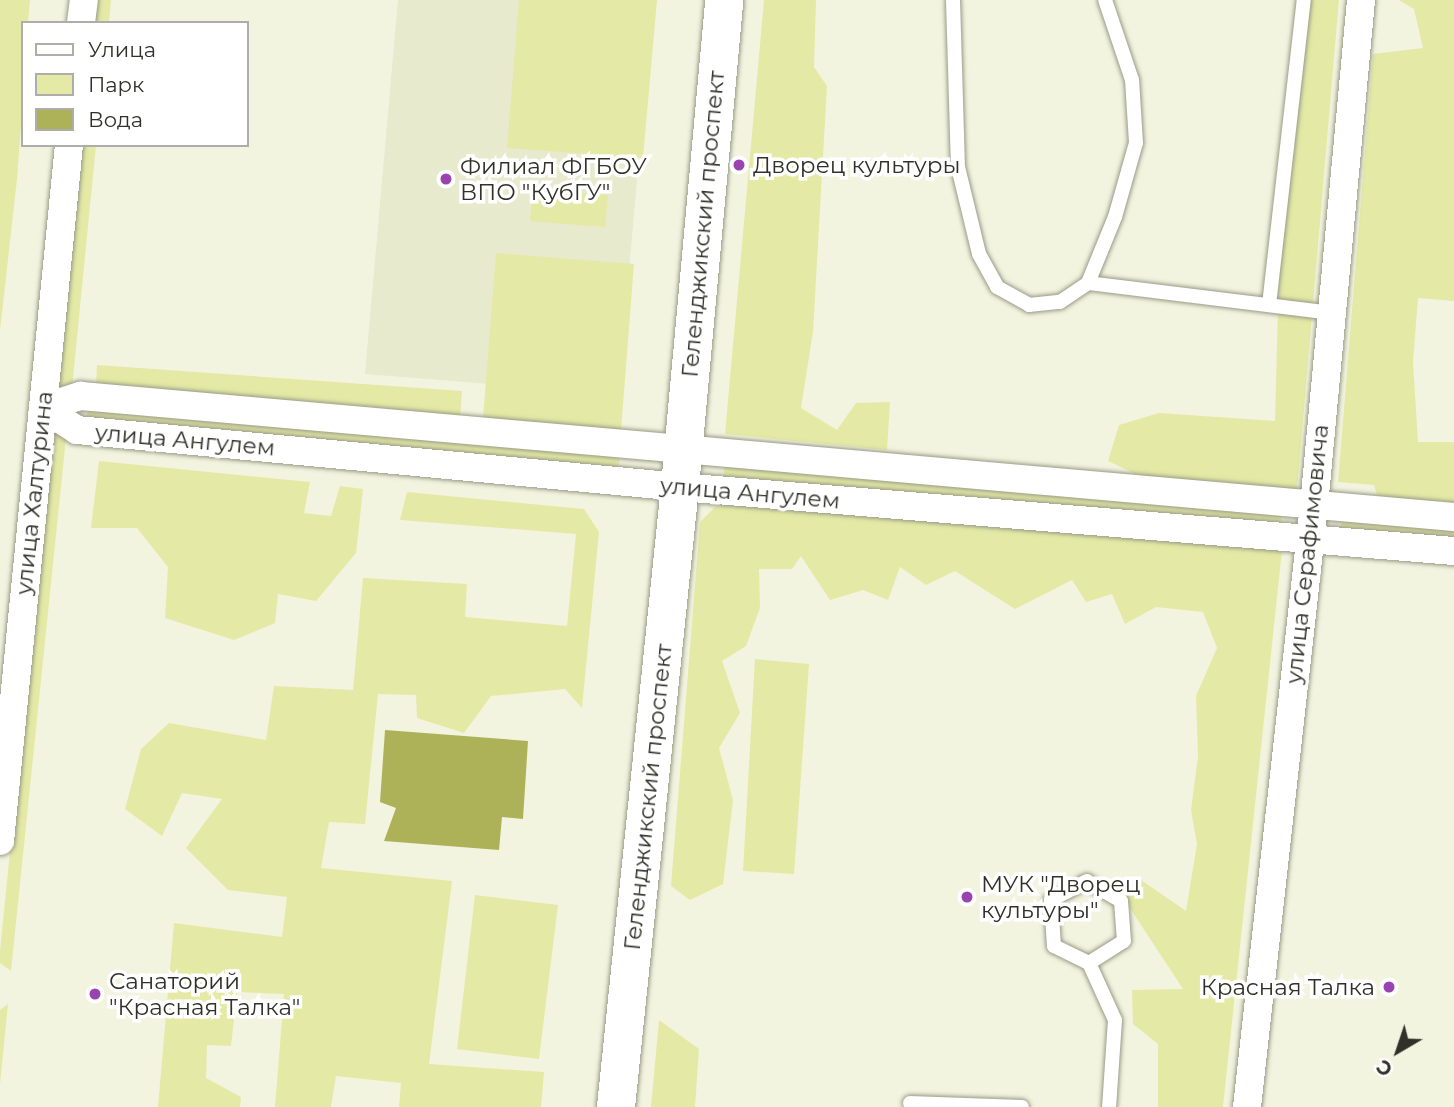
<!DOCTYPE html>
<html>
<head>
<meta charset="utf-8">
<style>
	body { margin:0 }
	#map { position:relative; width:1454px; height:1107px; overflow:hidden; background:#f2f4df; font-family:Montserrat,sans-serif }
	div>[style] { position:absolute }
	.built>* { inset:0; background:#e7eacd }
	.green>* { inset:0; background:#e4eaa5 }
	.water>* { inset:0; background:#adb258 }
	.roads { filter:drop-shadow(0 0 2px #999b87) drop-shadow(0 0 2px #999b87) }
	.lane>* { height:14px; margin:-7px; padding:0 7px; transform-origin:7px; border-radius:7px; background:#fff }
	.street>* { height:28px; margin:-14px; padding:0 14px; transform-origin:14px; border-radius:14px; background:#fff }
	.primary>* { height:38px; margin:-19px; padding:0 19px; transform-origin:19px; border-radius:19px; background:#fff }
	.dots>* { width:19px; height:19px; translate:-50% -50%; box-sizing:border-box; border:4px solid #fff; border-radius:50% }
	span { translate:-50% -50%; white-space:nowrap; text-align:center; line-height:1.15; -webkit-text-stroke:7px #fff; paint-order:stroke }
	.poi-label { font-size:23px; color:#313129 }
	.left { translate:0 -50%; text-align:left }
	.right { translate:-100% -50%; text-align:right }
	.street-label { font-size:23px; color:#313129 }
	.legend { position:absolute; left:21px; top:21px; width:228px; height:126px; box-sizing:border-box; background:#fff; border:2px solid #adada9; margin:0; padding:9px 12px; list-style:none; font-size:21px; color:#313129 }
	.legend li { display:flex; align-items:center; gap:14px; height:35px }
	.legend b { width:35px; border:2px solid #adada9 }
	.north { position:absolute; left:1363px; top:1016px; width:70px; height:70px; -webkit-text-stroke:5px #fff; paint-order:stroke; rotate:219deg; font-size:19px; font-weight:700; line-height:28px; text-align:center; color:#313129 }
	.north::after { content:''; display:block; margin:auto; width:24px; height:32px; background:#313129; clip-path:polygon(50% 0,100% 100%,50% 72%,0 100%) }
</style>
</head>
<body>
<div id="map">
	<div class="built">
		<i style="clip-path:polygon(398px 0,653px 0,618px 394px,365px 374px)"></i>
	</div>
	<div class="green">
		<i style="clip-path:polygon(0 0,30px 0,28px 23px,23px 23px,23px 100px,17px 179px,0 331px)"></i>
		<i style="clip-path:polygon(96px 0,111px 0,109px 23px,93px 23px)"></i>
		<i style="clip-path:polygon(519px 0,657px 0,643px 158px,507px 148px)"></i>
		<i style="clip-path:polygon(764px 0,816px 0,814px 67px,827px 86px,813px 332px,801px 408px,837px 430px,856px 403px,890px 402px,887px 450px,725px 434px)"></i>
		<i style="clip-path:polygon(1309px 0,1339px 0,1297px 490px,1142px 477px,1108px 461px,1119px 425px,1159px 413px,1275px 421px,1281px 192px)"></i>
		<i style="clip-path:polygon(1399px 0,1454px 0,1454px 301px,1418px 298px,1413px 362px,1418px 442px,1454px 442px,1454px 504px,1379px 502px,1374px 485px,1338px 482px,1373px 54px,1423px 48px,1414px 9px)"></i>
		<i style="clip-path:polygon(81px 145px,96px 145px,72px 388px,56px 394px)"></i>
		<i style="clip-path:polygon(533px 189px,608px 195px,605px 227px,530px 221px)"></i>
		<i style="clip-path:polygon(496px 253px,634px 264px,621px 430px,483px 419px)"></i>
		<i style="clip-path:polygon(97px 365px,462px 391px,460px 419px,96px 387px)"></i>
		<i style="clip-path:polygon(89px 402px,621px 449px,617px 475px,86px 425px)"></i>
		<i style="clip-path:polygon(53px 425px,66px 438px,11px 971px,0 963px,0 951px)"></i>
		<i style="clip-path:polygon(99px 461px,310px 482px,304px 513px,331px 516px,340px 486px,363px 489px,356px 553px,316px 601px,278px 594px,275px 623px,234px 640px,165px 618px,168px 567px,137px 528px,91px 528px)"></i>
		<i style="clip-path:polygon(725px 462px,1282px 511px,1280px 527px,723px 481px)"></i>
		<i style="clip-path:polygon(407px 492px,584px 509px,599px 532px,582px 708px,565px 689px,491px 696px,464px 733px,417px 718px,416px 695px,378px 694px,365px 824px,329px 822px,321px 868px,452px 881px,429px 1064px,544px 1072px,541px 1107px,399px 1107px,401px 1083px,336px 1076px,331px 1107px,275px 1107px,284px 994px,237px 992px,231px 1046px,207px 1045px,206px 1078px,241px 1097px,240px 1107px,158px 1107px,174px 923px,282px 937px,287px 897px,228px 890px,186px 848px,222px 799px,182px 793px,162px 836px,125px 809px,141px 749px,169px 723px,266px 740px,274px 686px,353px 690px,363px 578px,467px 584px,465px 617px,567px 626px,576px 534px,400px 520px)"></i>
		<i style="clip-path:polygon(722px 500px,1282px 550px,1223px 1107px,1158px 1107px,1158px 1044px,1133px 1024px,1132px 990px,1183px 989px,1122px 896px,1138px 878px,1186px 911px,1197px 844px,1191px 810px,1198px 756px,1196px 696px,1217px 648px,1203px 612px,1156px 607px,1125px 624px,1112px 594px,1086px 602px,1072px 580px,1015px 609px,955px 571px,926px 585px,900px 567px,888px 600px,863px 590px,830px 600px,801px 556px,792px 569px,759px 569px,760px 608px,746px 646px,722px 661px,740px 713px,719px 748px,733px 800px,723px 884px,690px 900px,671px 886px,700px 522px)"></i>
		<i style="clip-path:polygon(1342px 514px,1454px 524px,1454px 545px,1340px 534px)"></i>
		<i style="clip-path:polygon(755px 659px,809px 664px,794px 874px,743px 871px)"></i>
		<i style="clip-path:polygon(475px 895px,558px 905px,539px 1059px,457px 1049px)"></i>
		<i style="clip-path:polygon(8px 1004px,0 1084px,0 1010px)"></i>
		<i style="clip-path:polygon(659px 1020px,699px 1049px,695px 1107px,651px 1107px)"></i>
	</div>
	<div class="water">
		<i style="clip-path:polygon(385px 730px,528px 741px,523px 819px,502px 817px,499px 850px,384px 841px,396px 808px,380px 802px)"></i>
	</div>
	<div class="roads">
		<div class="lane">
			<i style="left:953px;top:0;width:167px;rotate:88.3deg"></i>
			<i style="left:958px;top:167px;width:89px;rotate:76.4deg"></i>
			<i style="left:979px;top:254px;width:38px;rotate:61deg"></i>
			<i style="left:997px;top:287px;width:37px;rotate:29deg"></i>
			<i style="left:1029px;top:305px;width:31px;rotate:-6deg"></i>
			<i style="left:1060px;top:302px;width:34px;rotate:-34deg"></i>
			<i style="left:1088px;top:283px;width:245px;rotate:7deg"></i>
			<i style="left:1088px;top:283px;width:71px;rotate:-67.8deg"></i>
			<i style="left:1115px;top:217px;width:77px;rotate:-74.2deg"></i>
			<i style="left:1136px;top:143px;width:63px;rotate:-93.6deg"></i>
			<i style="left:1132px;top:80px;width:84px;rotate:-108.6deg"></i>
			<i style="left:1269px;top:305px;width:307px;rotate:-83.5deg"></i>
			<i style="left:1089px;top:963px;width:41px;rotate:-32.2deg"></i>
			<i style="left:1124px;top:941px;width:40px;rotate:-94.3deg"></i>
			<i style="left:1121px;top:901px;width:39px;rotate:-150deg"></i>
			<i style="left:1087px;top:881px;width:41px;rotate:152.2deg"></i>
			<i style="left:1051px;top:900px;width:46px;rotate:86.3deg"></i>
			<i style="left:1054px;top:946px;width:39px;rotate:26deg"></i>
			<i style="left:1089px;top:963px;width:63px;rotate:65.5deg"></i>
			<i style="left:1115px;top:1020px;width:87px;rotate:93.9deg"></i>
			<i style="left:910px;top:1103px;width:112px;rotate:2deg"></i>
		</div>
		<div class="street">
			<i style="left:81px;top:23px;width:23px;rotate:-83deg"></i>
			<i style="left:43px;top:408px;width:40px;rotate:32.9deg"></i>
			<i style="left:77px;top:430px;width:606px;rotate:5.4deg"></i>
			<i style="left:680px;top:487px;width:777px;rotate:4.73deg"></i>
			<i style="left:43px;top:408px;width:40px;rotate:-18deg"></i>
			<i style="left:81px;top:396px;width:1378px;rotate:5.04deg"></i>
			<i style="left:0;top:841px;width:699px;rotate:-84.34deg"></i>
			<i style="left:1247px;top:1107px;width:605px;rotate:-83.64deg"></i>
			<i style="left:1314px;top:506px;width:508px;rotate:-84.69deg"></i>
		</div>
		<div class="primary">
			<i style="left:616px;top:1107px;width:623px;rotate:-84.11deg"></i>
			<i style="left:680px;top:487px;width:489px;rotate:-84.8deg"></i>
		</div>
	</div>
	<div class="dots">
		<i style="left:739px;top:165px;background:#9843b0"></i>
		<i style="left:446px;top:179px;background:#9843b0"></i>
		<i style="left:967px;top:897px;background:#9843b0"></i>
		<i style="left:1389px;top:987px;background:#9843b0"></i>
		<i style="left:95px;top:994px;background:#9843b0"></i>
	</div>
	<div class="poi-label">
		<span class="left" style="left:753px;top:165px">Дворец культуры</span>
		<span class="left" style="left:460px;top:179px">Филиал ФГБОУ<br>ВПО "КубГУ"</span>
		<span class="left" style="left:981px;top:897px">МУК "Дворец<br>культуры"</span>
		<span class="left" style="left:109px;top:994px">Санаторий<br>"Красная Талка"</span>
		<span class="right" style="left:1375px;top:987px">Красная Талка</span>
	</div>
	<div class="street-label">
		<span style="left:703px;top:224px;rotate:-85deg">Геленджикский проспект</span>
		<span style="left:185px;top:440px;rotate:5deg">улица Ангулем</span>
		<span style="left:34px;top:493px;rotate:-84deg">улица Халтурина</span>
		<span style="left:750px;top:493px;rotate:5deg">улица Ангулем</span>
		<span style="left:1307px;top:554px;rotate:-84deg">улица Серафимовича</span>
		<span style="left:648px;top:797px;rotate:-84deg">Геленджикский проспект</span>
	</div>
	<ul class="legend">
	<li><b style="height:9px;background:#fff"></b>Улица</li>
	<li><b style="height:19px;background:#e4eaa5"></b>Парк</li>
	<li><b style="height:19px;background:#adb258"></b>Вода</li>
	</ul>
	<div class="north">С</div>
</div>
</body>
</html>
